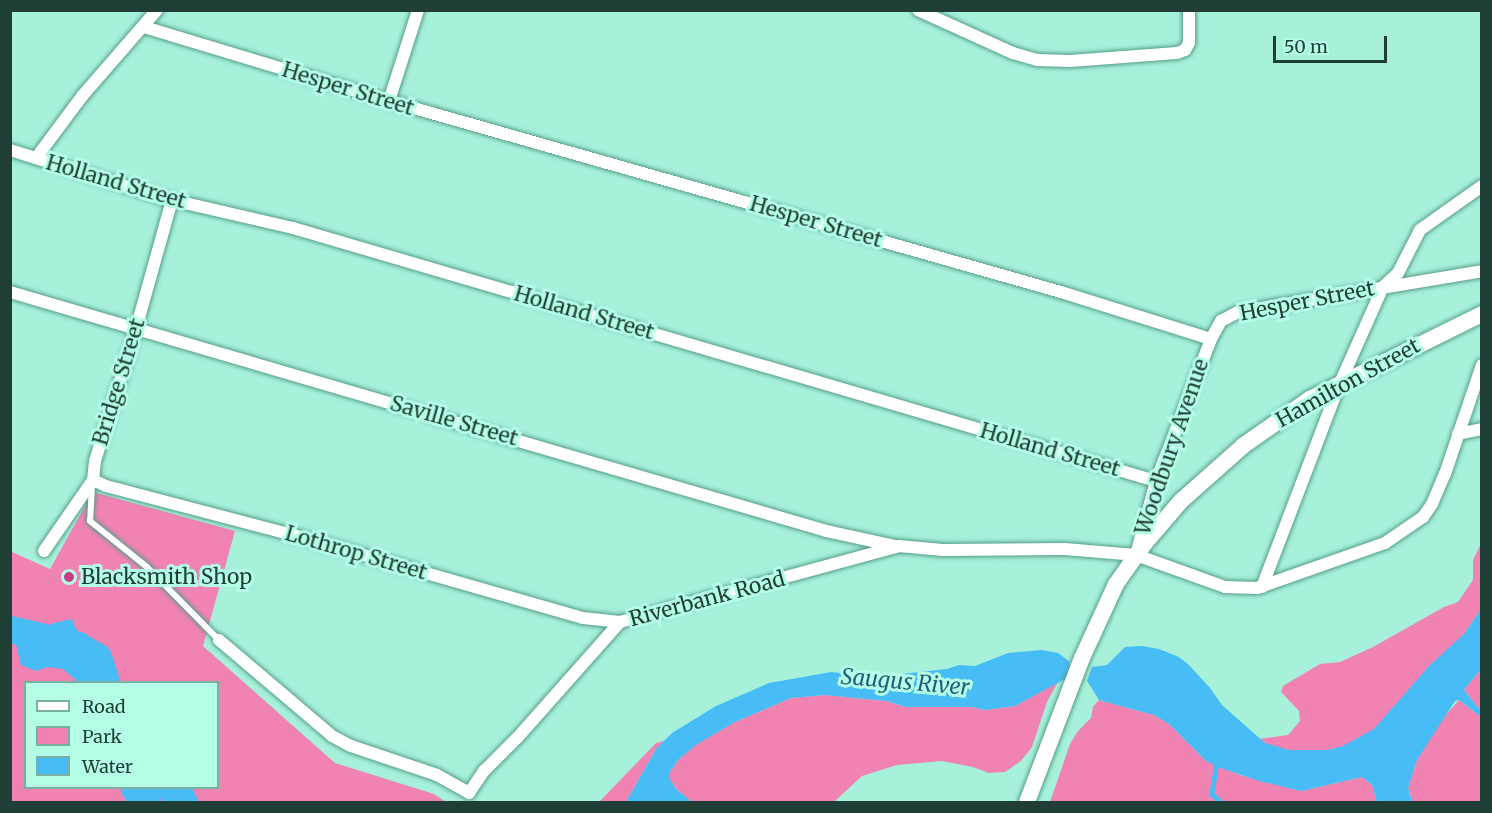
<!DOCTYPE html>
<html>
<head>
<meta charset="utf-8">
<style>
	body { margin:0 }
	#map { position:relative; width:1492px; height:813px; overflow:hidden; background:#a7f1db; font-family:Merriweather,serif }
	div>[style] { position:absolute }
	.green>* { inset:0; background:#f183b3 }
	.water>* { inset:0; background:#48bcf5 }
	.stream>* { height:4.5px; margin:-2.25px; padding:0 2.25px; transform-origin:2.25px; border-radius:2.25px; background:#48bcf5 }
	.river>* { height:27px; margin:-13.5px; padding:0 13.5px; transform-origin:13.5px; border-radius:13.5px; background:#48bcf5 }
	.roads { filter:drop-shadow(0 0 2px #569e8a) drop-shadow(0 0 2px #569e8a) }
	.service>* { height:6px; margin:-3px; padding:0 3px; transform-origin:3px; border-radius:3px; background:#fff }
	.minor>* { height:12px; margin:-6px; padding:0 6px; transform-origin:6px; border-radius:6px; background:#fff }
	.secondary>* { height:16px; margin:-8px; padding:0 8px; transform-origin:8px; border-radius:8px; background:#fff }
	.dots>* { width:16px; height:16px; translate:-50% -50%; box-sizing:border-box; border:3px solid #b4fee8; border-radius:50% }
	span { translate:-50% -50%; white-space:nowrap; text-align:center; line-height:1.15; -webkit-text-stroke:6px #b4fee8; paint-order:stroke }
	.street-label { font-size:21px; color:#1f3e35 }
	.poi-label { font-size:21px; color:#1f3e35 }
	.left { translate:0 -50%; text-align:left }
	.water-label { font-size:22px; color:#235f7c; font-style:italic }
	.frame { position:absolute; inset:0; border:12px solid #1f3e35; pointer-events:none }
	.legend { position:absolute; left:24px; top:681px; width:195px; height:108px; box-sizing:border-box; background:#b4fee8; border:2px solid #78b1a0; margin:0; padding:8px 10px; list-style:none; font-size:18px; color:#1f3e35 }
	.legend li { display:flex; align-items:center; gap:12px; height:30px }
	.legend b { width:30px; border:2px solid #78b1a0 }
	.scale { position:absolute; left:1273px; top:36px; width:114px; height:27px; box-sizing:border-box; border:3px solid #1f3e35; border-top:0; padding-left:8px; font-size:18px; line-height:21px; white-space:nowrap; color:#1f3e35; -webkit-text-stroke:4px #b4fee8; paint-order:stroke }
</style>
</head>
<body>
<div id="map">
	<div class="green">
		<i style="clip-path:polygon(evenodd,93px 492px,235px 531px,203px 646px,335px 763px,434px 794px,446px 802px,11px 802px,10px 551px,50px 569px,93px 492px,26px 682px,218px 682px,218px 788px,26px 788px,26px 682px)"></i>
		<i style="clip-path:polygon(1481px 544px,1481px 609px,1464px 634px,1366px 744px,1308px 755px,1272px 746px,1258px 739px,1288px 735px,1300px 721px,1299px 711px,1281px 692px,1283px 686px,1320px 664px,1340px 662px,1373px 647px,1444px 607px,1458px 602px,1473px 580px,1473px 560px)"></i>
		<i style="clip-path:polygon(1481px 669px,1481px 711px,1464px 690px)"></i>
		<i style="clip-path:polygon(1058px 682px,1047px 702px,1032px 747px,1021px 761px,1005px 772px,989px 773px,973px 767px,942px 761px,897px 765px,862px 776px,834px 802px,692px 802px,676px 789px,670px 779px,670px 772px,678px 760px,695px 745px,735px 722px,791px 698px,825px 695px,887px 701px,906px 707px,972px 707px,985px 710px,1015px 706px)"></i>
		<i style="clip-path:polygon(1099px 700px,1154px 715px,1169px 724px,1206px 761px,1240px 775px,1301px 791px,1362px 777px,1372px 785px,1377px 802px,1050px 802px,1070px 744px,1078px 731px,1091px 718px,1093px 707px)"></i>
		<i style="clip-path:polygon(1459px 700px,1481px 717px,1481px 802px,1412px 802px,1408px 788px,1417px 760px,1442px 719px)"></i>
		<i style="clip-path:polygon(665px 741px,656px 749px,626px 802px,599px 802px,656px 743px)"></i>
	</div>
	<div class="water">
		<i style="clip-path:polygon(1481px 609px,1481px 669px,1464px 690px,1481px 711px,1481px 717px,1459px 700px,1455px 701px,1417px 760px,1408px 788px,1412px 802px,1377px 802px,1372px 785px,1362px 777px,1301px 791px,1259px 781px,1218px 767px,1206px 761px,1169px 724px,1154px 715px,1099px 700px,1087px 681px,1092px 667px,1107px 665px,1125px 647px,1142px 646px,1159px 649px,1179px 657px,1189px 665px,1210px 688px,1222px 705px,1265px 743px,1289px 750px,1327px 750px,1343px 746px,1374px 729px,1429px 666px,1464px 634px)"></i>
		<i style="clip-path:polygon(72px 619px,75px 627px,111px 682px,78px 682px,63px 669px,47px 667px,36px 671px,21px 665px,16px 644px,11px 638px,11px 629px,30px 634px,54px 623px)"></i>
		<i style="clip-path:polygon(1042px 650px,1058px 653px,1069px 661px,1070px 669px,1065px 679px,1015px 706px,985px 710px,972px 707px,906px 707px,887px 701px,825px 695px,791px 698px,735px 722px,696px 745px,678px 760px,670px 772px,670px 779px,676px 789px,692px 802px,626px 802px,656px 749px,672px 733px,716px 706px,769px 683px,831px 672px,874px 677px,947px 669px,959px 665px,975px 666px,1008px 653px)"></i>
		<i style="clip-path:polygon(148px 788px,192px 788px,199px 802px,164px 802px)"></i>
	</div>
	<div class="stream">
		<i style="left:1217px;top:762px;width:32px;rotate:99deg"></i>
		<i style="left:1212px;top:794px;width:12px;rotate:42deg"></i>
	</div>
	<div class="river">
		<i style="left:10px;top:629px;width:70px;rotate:13.2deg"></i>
		<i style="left:78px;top:645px;width:23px;rotate:31deg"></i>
		<i style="left:98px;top:657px;width:26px;rotate:72deg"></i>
		<i style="left:134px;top:788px;width:14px;rotate:60deg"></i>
		<i style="left:141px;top:800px;width:6px;rotate:18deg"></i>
	</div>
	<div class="roads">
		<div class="service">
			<i style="left:92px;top:485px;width:36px;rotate:93deg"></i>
			<i style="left:90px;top:521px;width:73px;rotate:38.9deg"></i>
			<i style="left:147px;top:567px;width:103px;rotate:45.4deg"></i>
		</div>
		<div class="minor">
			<i style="left:918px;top:10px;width:104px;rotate:24.4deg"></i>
			<i style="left:1013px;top:53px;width:26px;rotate:16deg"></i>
			<i style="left:1038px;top:60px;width:32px;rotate:2deg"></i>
			<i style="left:1070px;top:61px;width:107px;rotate:-4.3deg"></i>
			<i style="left:1177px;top:53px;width:9px;rotate:-21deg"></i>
			<i style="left:1185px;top:50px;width:8px;rotate:-60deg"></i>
			<i style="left:1189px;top:43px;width:33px;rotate:-90deg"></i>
			<i style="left:144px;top:27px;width:256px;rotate:16.8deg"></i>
			<i style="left:389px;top:101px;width:699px;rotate:15.87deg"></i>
			<i style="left:1061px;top:292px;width:157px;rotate:17.4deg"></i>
			<i style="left:1211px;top:339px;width:21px;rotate:-61deg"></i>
			<i style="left:1221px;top:321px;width:19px;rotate:-28deg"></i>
			<i style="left:1238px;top:312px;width:247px;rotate:-9.5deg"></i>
			<i style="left:389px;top:101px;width:96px;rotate:-72.3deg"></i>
			<i style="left:10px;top:150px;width:160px;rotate:17.4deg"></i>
			<i style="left:163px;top:198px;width:133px;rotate:13deg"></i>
			<i style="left:293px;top:228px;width:899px;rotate:16.34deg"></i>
			<i style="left:36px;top:158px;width:79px;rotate:-53.3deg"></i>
			<i style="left:83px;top:95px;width:113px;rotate:-49deg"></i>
			<i style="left:10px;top:292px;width:850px;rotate:16.32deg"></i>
			<i style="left:826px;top:531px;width:71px;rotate:12.3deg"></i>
			<i style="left:1458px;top:434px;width:25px;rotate:-12deg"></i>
			<i style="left:93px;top:480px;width:14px;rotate:25deg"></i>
			<i style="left:106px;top:486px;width:205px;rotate:14.7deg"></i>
			<i style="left:304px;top:538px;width:290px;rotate:16deg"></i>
			<i style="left:583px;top:618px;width:37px;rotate:6deg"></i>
			<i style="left:44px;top:551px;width:86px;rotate:-55.4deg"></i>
			<i style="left:93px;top:480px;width:19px;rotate:-84deg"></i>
			<i style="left:95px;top:461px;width:138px;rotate:-72.7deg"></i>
			<i style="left:136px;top:329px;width:134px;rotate:-74.4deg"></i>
			<i style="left:1137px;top:551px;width:73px;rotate:-74.8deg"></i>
			<i style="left:1156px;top:481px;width:152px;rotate:-68.8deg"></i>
			<i style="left:1262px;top:587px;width:218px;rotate:-69.1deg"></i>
			<i style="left:1340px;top:383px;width:105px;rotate:-65.9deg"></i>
			<i style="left:1383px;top:287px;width:21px;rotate:-43deg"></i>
			<i style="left:1398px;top:273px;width:48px;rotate:-62.9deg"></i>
			<i style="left:1420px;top:230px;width:76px;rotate:-35.4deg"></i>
			<i style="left:219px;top:640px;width:148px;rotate:40.3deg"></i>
			<i style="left:332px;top:736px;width:21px;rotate:28deg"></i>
			<i style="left:351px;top:746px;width:91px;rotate:18.6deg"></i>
			<i style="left:437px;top:775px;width:37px;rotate:29deg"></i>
			<i style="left:469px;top:793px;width:27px;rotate:-56deg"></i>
			<i style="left:484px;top:771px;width:48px;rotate:-45deg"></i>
			<i style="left:518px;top:737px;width:154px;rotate:-48.4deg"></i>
			<i style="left:620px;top:622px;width:289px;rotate:-15.2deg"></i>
			<i style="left:899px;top:546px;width:44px;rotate:5.2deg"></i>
			<i style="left:943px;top:550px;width:122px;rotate:-0.5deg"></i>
			<i style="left:1065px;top:549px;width:71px;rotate:4.8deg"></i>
			<i style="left:1136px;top:555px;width:95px;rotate:19.8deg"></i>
			<i style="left:1225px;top:587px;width:32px;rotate:2deg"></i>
			<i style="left:1257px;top:588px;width:136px;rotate:-19.4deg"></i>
			<i style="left:1385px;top:543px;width:46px;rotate:-34.4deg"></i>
			<i style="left:1423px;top:517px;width:16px;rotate:-55deg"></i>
			<i style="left:1432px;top:504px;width:33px;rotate:-67deg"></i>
			<i style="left:1445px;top:474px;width:115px;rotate:-71.3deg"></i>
		</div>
		<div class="secondary">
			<i style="left:1027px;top:802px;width:154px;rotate:-69.1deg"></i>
			<i style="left:1082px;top:658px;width:81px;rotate:-65.3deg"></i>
			<i style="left:1116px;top:584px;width:50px;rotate:-54.7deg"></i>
			<i style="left:1145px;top:543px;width:55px;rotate:-49.4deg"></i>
			<i style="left:1181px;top:501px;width:84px;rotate:-41.6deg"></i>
			<i style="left:1244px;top:445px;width:80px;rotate:-34.9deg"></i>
			<i style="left:1310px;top:399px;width:192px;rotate:-26.3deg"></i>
		</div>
	</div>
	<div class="dots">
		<i style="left:69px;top:577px;background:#c43f81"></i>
	</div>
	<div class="street-label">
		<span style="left:348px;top:89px;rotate:17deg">Hesper Street</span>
		<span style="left:116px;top:182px;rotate:16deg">Holland Street</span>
		<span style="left:816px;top:222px;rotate:16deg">Hesper Street</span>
		<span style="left:1307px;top:301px;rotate:-11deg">Hesper Street</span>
		<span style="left:584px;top:313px;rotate:16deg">Holland Street</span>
		<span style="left:119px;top:382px;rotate:-73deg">Bridge Street</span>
		<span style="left:1348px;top:383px;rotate:-29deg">Hamilton Street</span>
		<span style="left:454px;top:421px;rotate:16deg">Saville Street</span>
		<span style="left:1172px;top:447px;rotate:-71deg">Woodbury Avenue</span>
		<span style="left:1050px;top:450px;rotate:16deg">Holland Street</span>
		<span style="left:356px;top:553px;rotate:16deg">Lothrop Street</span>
		<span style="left:707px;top:599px;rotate:-15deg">Riverbank Road</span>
	</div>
	<div class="poi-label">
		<span class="left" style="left:81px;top:577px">Blacksmith Shop</span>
	</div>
	<div class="water-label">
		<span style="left:905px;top:682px;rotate:5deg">Saugus River</span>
	</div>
	<div class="frame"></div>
	<ul class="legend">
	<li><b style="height:8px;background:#fff"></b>Road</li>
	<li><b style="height:16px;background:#f183b3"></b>Park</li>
	<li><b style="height:16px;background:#48bcf5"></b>Water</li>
	</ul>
	<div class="scale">50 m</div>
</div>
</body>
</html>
